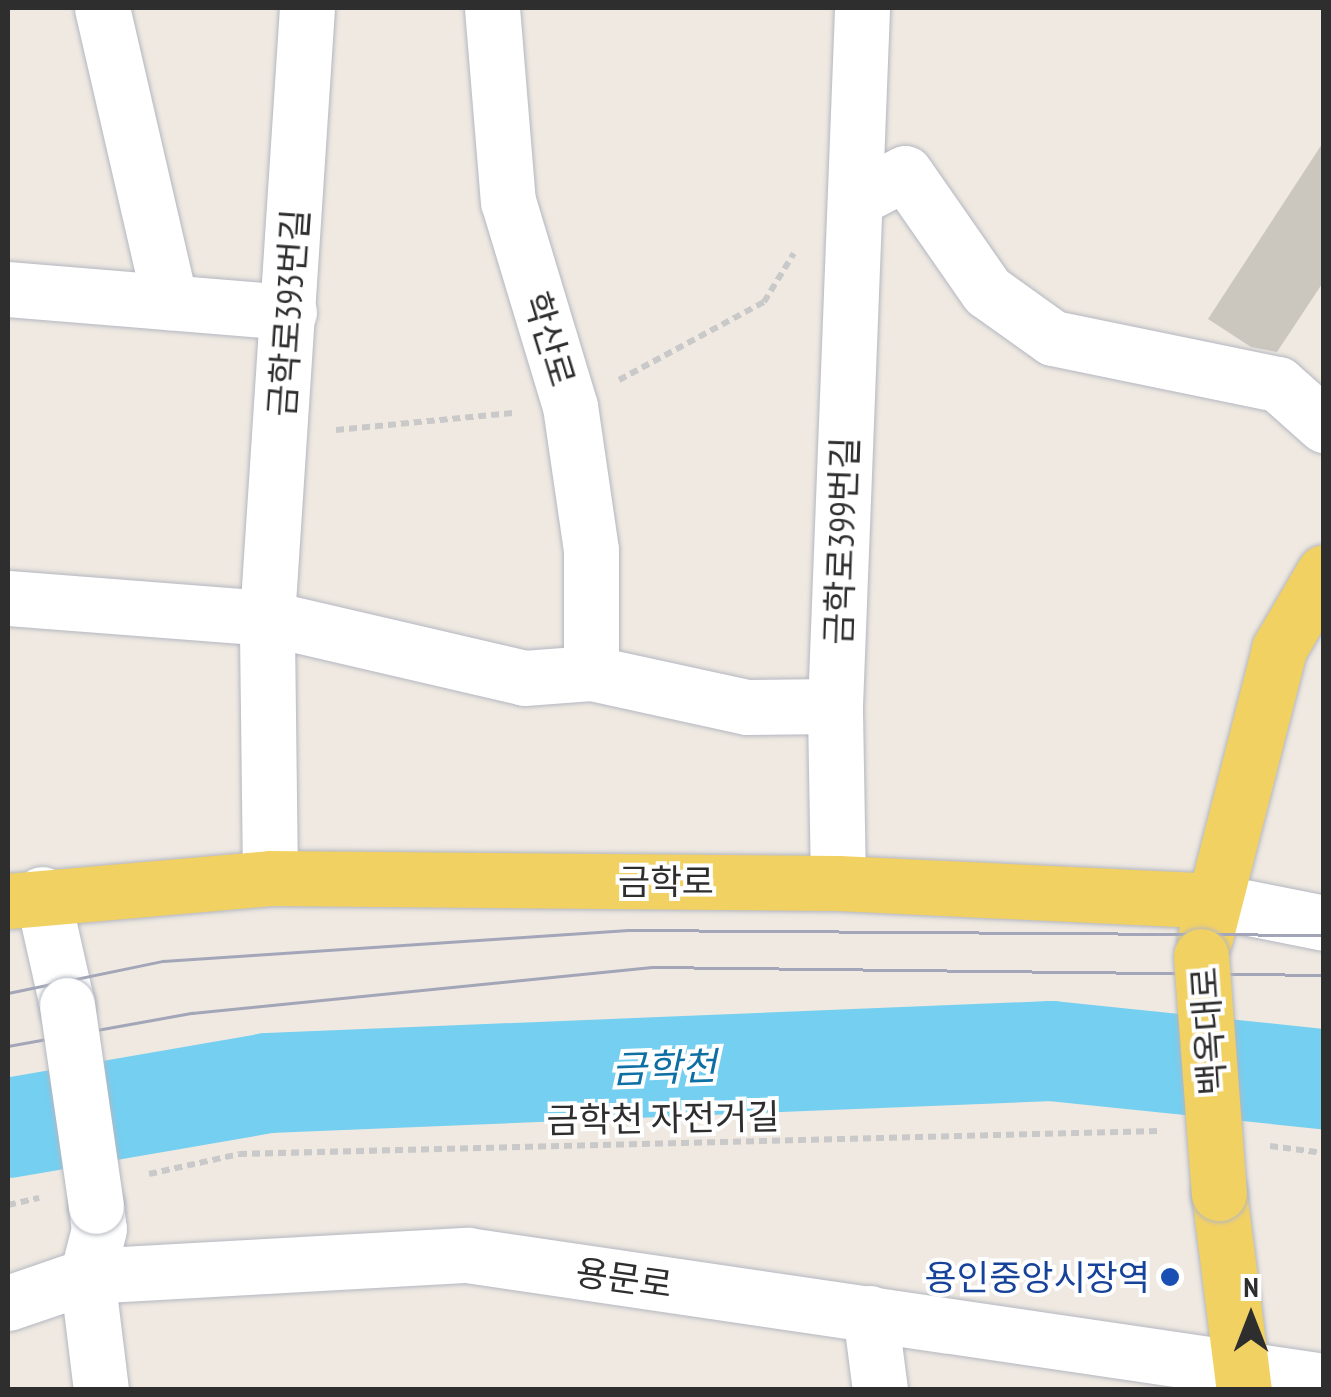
<!DOCTYPE html>
<html>
<head>
<meta charset="utf-8">
<style>
	body { margin:0 }
	#map { position:relative; width:1331px; height:1397px; overflow:hidden; background:#efe9e1; font-family:"PT Sans Narrow","Noto Sans KR",sans-serif }
	div>[style] { position:absolute }
	.river>* { height:100px; margin:-50px; padding:0 50px; transform-origin:50px; border-radius:50px; background:#75cff0 }
	.building>* { inset:0; background:#cbc7bf }
	.path>* { height:6px; margin-top:-3px; transform-origin:0; background:repeating-linear-gradient(90deg,#c9c9c9 0 8px,transparent 0 13px) }
	.roads { filter:drop-shadow(0 0 2px #b4b7c1) drop-shadow(0 0 2px #b4b7c1) }
	.minor>* { height:55px; margin:-27.5px; padding:0 27.5px; transform-origin:27.5px; border-radius:27.5px; background:#fff }
	.major>* { height:55px; margin:-27.5px; padding:0 27.5px; transform-origin:27.5px; border-radius:27.5px; background:#f2d163 }
	.tram>* { height:2.5px; margin:-1.25px; padding:0 1.25px; transform-origin:1.25px; border-radius:1.25px; background:#a3a6b8 }
	.bridges { filter:drop-shadow(0 0 2px #b4b7c1) drop-shadow(0 0 2px #b4b7c1) }
	.minor-bridge>* { height:55px; margin:-27.5px; padding:0 27.5px; transform-origin:27.5px; border-radius:27.5px; background:#fff }
	.major-bridge>* { height:55px; margin:-27.5px; padding:0 27.5px; transform-origin:27.5px; border-radius:27.5px; background:#f2d163 }
	.dots>* { width:28px; height:28px; translate:-50% -50%; box-sizing:border-box; border:5px solid #fff; border-radius:50% }
	span { translate:-50% -50%; white-space:nowrap; text-align:center; line-height:1.15; -webkit-text-stroke:8px #fff; paint-order:stroke }
	.street-label { font-size:35px; color:#2e2e2e }
	.transit-label { font-size:35px; color:#164399 }
	.right { translate:-100% -50%; text-align:right }
	.water-label { font-size:38px; color:#0d6fa3; font-style:italic }
	.frame { position:absolute; inset:0; border:10px solid #2e2e2e; pointer-events:none }
	.north { position:absolute; left:1201px; top:1267px; width:100px; height:100px; -webkit-text-stroke:8px #fff; paint-order:stroke; rotate:0deg; font-size:28px; font-weight:700; line-height:40px; text-align:center; color:#2e2e2e }
	.north::after { content:''; display:block; margin:auto; width:35px; height:45px; background:#2e2e2e; clip-path:polygon(50% 0,100% 100%,50% 72%,0 100%) }
</style>
</head>
<body>
<div id="map">
	<div class="river">
		<i style="left:8px;top:1128px;width:264px;rotate:-9.8deg"></i>
		<i style="left:268px;top:1083px;width:784px;rotate:-2.34deg"></i>
		<i style="left:1051px;top:1051px;width:274px;rotate:5.9deg"></i>
	</div>
	<div class="building">
		<i style="clip-path:polygon(1324px 141px,1324px 281px,1277px 352px,1251px 347px,1208px 319px)"></i>
	</div>
	<div class="path">
		<i style="left:619px;top:380px;width:165px;rotate:-28.3deg"></i>
		<i style="left:764px;top:302px;width:57px;rotate:-58.5deg"></i>
		<i style="left:336px;top:430px;width:178px;rotate:-5.5deg"></i>
		<i style="left:1270px;top:1146px;width:54px;rotate:7.4deg"></i>
		<i style="left:149px;top:1174px;width:92px;rotate:-12.5deg"></i>
		<i style="left:239px;top:1154px;width:920px;rotate:-1.43deg"></i>
		<i style="left:8px;top:1205px;width:32px;rotate:-13deg"></i>
	</div>
	<div class="roads">
		<div class="minor">
			<i style="left:102px;top:8px;width:302px;rotate:77deg"></i>
			<i style="left:492px;top:8px;width:194px;rotate:85.3deg"></i>
			<i style="left:508px;top:201px;width:214px;rotate:73.2deg"></i>
			<i style="left:570px;top:406px;width:146px;rotate:81.7deg"></i>
			<i style="left:591px;top:550px;width:123px;rotate:90deg"></i>
			<i style="left:855px;top:199px;width:56px;rotate:-27.5deg"></i>
			<i style="left:905px;top:173px;width:144px;rotate:55.2deg"></i>
			<i style="left:987px;top:291px;width:81px;rotate:35.5deg"></i>
			<i style="left:1053px;top:338px;width:230px;rotate:11.6deg"></i>
			<i style="left:1278px;top:384px;width:62px;rotate:41.7deg"></i>
			<i style="left:8px;top:289px;width:282px;rotate:4.7deg"></i>
			<i style="left:8px;top:598px;width:260px;rotate:4.4deg"></i>
			<i style="left:267px;top:618px;width:264px;rotate:13.1deg"></i>
			<i style="left:524px;top:678px;width:67px;rotate:-4.3deg"></i>
			<i style="left:591px;top:673px;width:160px;rotate:12.3deg"></i>
			<i style="left:747px;top:707px;width:88px;rotate:-0.7deg"></i>
			<i style="left:270px;top:878px;width:260px;rotate:-90.7deg"></i>
			<i style="left:267px;top:618px;width:611px;rotate:-86.25deg"></i>
			<i style="left:838px;top:883px;width:177px;rotate:-91deg"></i>
			<i style="left:835px;top:706px;width:699px;rotate:-87.78deg"></i>
			<i style="left:42px;top:894px;width:114px;rotate:77.3deg"></i>
			<i style="left:1214px;top:901px;width:112px;rotate:11.3deg"></i>
			<i style="left:96px;top:1206px;width:23px;rotate:83deg"></i>
			<i style="left:99px;top:1229px;width:49px;rotate:104.3deg"></i>
			<i style="left:87px;top:1276px;width:115px;rotate:83deg"></i>
			<i style="left:8px;top:1303px;width:83px;rotate:-18.9deg"></i>
			<i style="left:87px;top:1276px;width:381px;rotate:-3.2deg"></i>
			<i style="left:467px;top:1255px;width:866px;rotate:8.36deg"></i>
			<i style="left:870px;top:1313px;width:78px;rotate:82.6deg"></i>
		</div>
		<div class="major">
			<i style="left:8px;top:901px;width:263px;rotate:-5deg"></i>
			<i style="left:270px;top:878px;width:568px;rotate:0.5deg"></i>
			<i style="left:838px;top:883px;width:376px;rotate:2.7deg"></i>
			<i style="left:1205px;top:938px;width:298px;rotate:-75.6deg"></i>
			<i style="left:1279px;top:649px;width:89px;rotate:-59.7deg"></i>
			<i style="left:1219px;top:1193px;width:199px;rotate:82.8deg"></i>
		</div>
	</div>
	<div class="tram">
		<i style="left:8px;top:993px;width:158px;rotate:-11.7deg"></i>
		<i style="left:163px;top:961px;width:466px;rotate:-3.8deg"></i>
		<i style="left:628px;top:930px;width:696px;rotate:0.41deg"></i>
		<i style="left:8px;top:1046px;width:187px;rotate:-10.2deg"></i>
		<i style="left:192px;top:1013px;width:462px;rotate:-5.7deg"></i>
		<i style="left:652px;top:967px;width:672px;rotate:0.68deg"></i>
	</div>
	<div class="bridges">
		<div class="minor-bridge">
			<i style="left:67px;top:1005px;width:203px;rotate:81.8deg"></i>
		</div>
		<div class="major-bridge">
			<i style="left:1201px;top:956px;width:238px;rotate:85.7deg"></i>
		</div>
	</div>
	<div class="dots">
		<i style="left:1170px;top:1277px;background:#1a4fb4"></i>
	</div>
	<div class="street-label">
		<span style="left:288px;top:313px;rotate:-86deg">금학로393번길</span>
		<span style="left:550px;top:339px;rotate:73deg">학산로</span>
		<span style="left:841px;top:541px;rotate:-88deg">금학로399번길</span>
		<span style="left:666px;top:881px">금학로</span>
		<span style="left:1208px;top:1031px;rotate:-94deg">백옥대로</span>
		<span style="left:663px;top:1118px;rotate:-1deg">금학천 자전거길</span>
		<span style="left:624px;top:1278px;rotate:8deg">용문로</span>
	</div>
	<div class="transit-label">
		<span class="right" style="left:1150px;top:1277px">용인중앙시장역</span>
	</div>
	<div class="water-label">
		<span style="left:664px;top:1067px;rotate:-2deg">금학천</span>
	</div>
	<div class="frame"></div>
	<div class="north">N</div>
</div>
</body>
</html>
